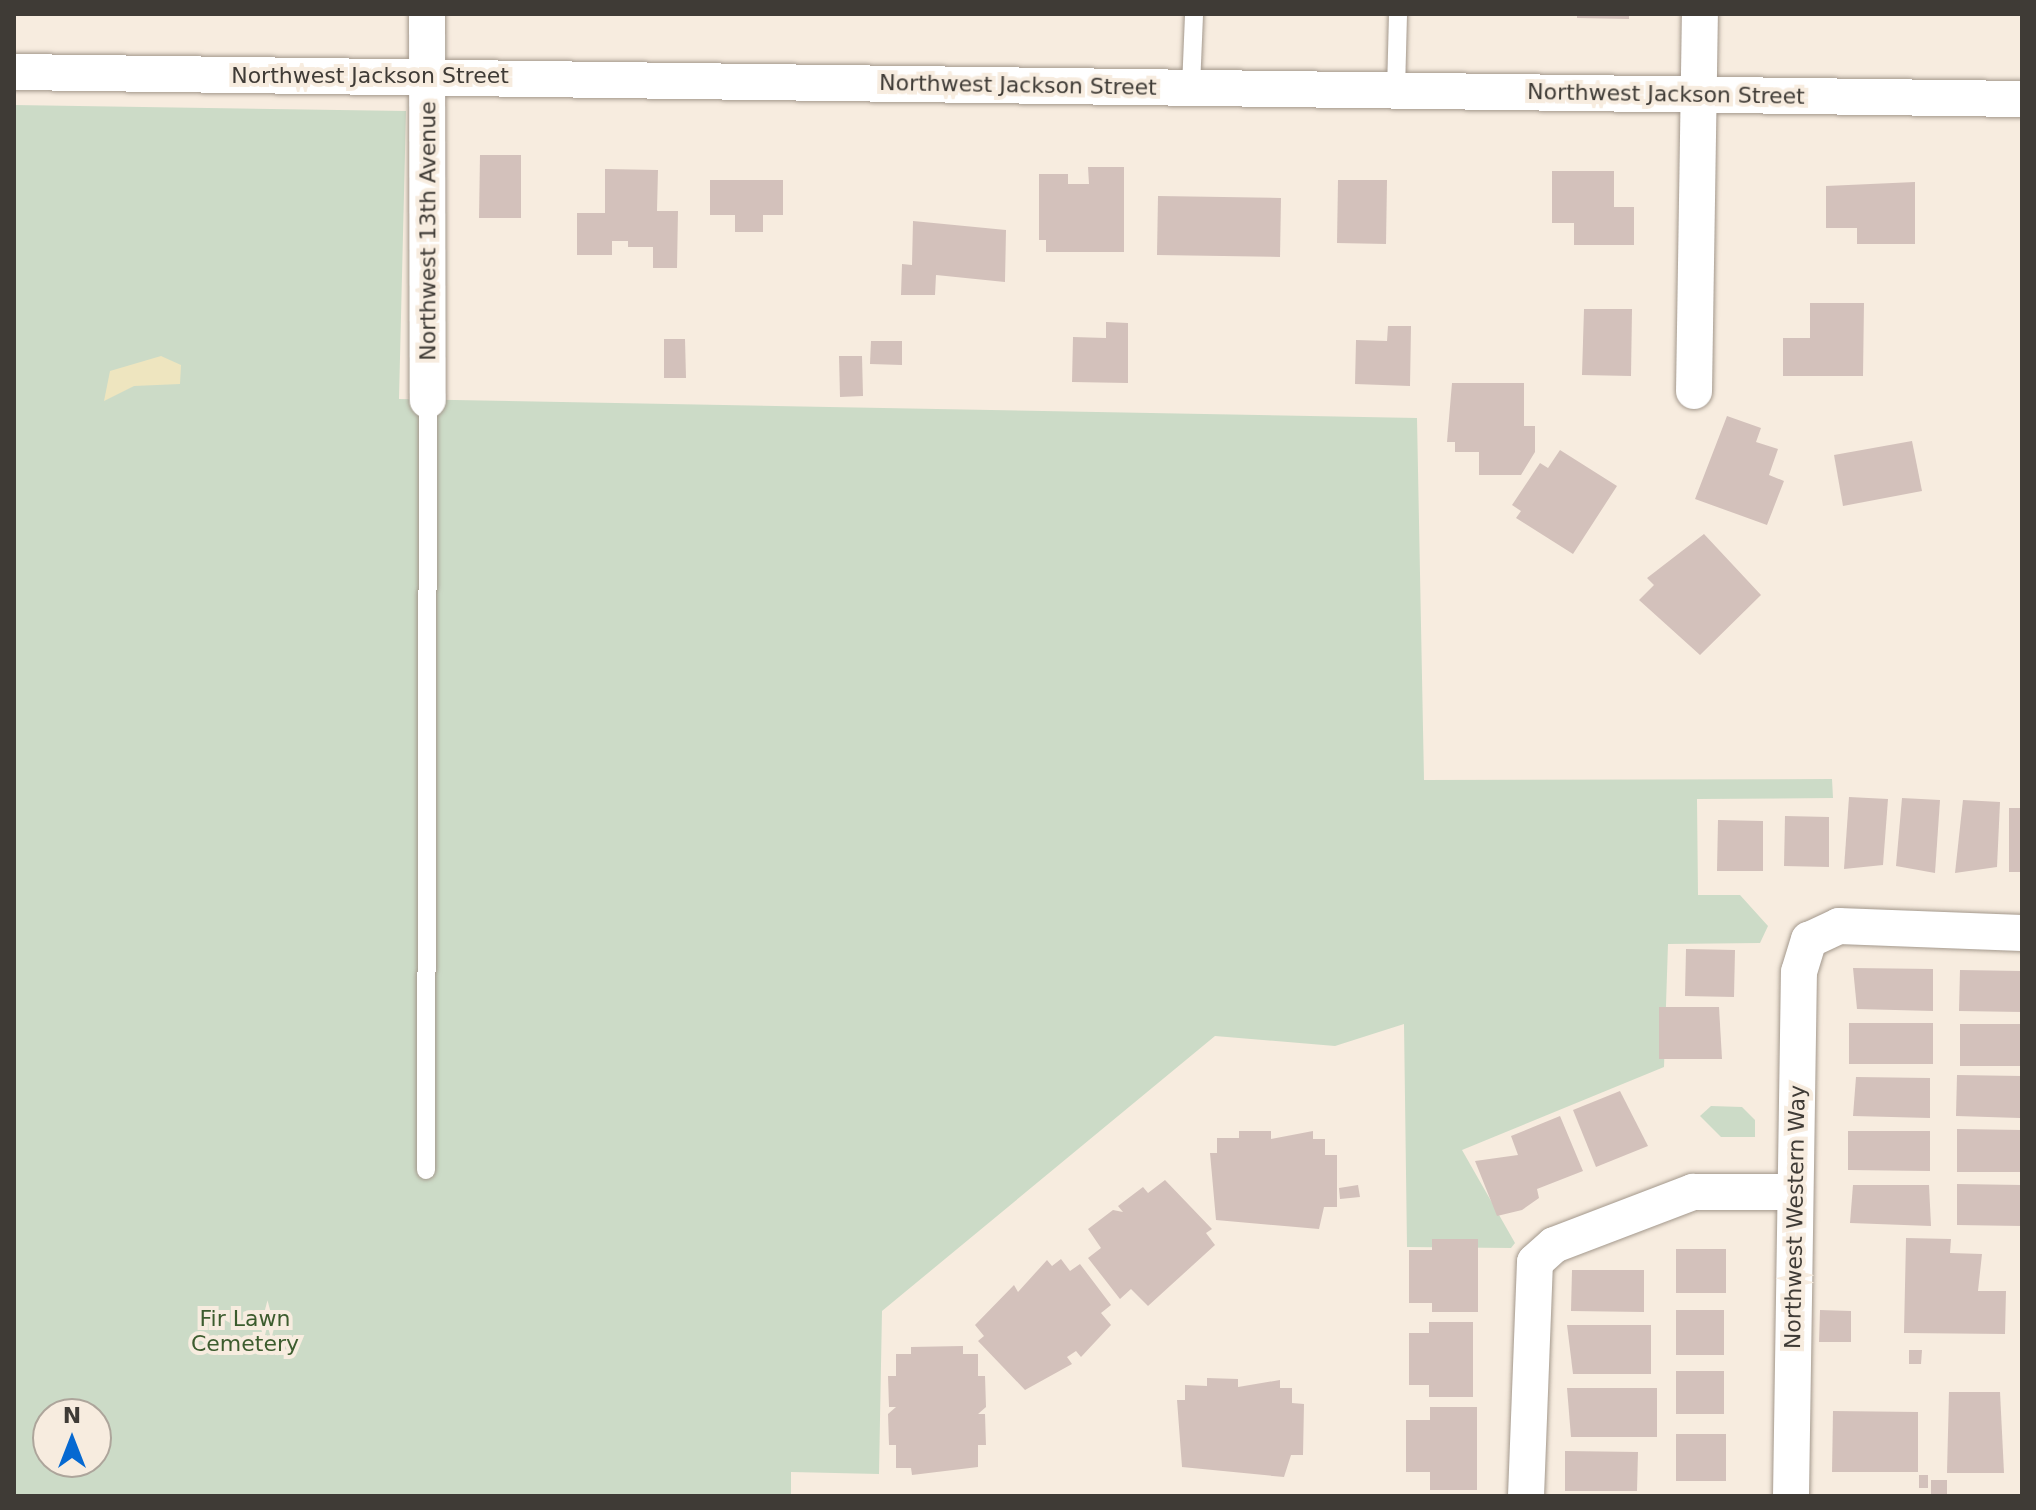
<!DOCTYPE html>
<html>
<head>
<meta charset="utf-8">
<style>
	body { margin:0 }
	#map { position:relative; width:2036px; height:1510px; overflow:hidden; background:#f7ecdf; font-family:"DejaVu Sans",sans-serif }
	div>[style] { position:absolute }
	.green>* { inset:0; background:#ccdbc7 }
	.sand>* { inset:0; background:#eee5bf }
	.building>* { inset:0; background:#d3c1bb }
	.roads { filter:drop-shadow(0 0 2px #a3988c) drop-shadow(0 0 2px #a3988c) }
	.lane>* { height:18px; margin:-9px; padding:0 9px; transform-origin:9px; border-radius:9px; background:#fff }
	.street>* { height:36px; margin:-18px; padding:0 18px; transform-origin:18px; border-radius:18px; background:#fff }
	span { translate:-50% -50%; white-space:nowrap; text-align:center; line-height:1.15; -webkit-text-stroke:8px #f7ecdf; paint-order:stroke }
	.street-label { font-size:22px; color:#3f3b36 }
	.park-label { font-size:22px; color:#3c5c2e }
	.frame { position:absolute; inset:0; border:16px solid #3f3b36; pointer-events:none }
	.north { position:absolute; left:32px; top:1398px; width:80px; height:80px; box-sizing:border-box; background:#f7ecdf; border:2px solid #ada59b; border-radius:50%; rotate:0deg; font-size:22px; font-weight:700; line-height:32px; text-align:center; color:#3f3b36 }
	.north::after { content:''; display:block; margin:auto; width:28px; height:36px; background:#0669d1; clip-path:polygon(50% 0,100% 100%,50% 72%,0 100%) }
</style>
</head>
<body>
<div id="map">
	<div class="green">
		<i style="clip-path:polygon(evenodd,14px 105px,406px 111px,399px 399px,1417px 418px,1424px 780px,1832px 779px,1833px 798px,1697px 799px,1698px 895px,1740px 895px,1768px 926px,1760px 943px,1668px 944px,1664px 1067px,1462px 1150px,1515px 1243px,1511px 1248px,1407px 1247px,1404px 1024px,1335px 1046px,1215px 1036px,882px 1311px,879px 1474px,791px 1472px,791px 1496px,14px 1496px,14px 105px,48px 1414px,96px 1414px,96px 1462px,48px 1462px,48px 1414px)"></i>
		<i style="clip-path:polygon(1711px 1106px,1742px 1107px,1755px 1120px,1755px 1137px,1721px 1137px,1700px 1116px)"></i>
	</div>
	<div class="sand">
		<i style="clip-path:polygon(161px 356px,181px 365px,180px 384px,134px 386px,104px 401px,110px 371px)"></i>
	</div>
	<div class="building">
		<i style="clip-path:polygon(1577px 14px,1629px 14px,1629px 19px,1577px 18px)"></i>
		<i style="clip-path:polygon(480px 155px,521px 155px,521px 218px,479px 218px)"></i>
		<i style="clip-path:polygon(1088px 167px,1124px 167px,1124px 252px,1046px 252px,1046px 240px,1039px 240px,1039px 174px,1068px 174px,1068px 184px,1089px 184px)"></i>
		<i style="clip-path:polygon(605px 169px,658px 170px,657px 211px,678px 211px,677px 268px,653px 268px,653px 247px,628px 247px,628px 241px,612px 241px,612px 255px,577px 255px,577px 213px,605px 213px)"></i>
		<i style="clip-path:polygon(1552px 171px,1614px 171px,1614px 207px,1634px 207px,1634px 245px,1574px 245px,1574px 223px,1552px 223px)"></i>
		<i style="clip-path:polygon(710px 180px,783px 180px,783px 215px,763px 215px,763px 232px,735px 232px,735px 215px,710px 215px)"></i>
		<i style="clip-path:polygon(1338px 180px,1387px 180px,1386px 244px,1337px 243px)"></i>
		<i style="clip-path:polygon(1915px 182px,1915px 244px,1857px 244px,1857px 228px,1826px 228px,1826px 186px)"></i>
		<i style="clip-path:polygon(1158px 196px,1281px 198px,1280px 257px,1157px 255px)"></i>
		<i style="clip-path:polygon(913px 221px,1006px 230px,1005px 282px,936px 275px,935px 295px,901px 295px,902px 264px,912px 265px)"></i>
		<i style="clip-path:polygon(1810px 303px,1864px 303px,1863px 376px,1783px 376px,1783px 338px,1810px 338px)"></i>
		<i style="clip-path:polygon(1584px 309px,1632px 309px,1631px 376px,1582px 375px)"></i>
		<i style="clip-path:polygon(1106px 322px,1128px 323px,1128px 383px,1072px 382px,1073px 337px,1106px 338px)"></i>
		<i style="clip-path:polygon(1388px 326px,1411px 326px,1410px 386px,1355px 384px,1356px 340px,1387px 341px)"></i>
		<i style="clip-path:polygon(664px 339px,685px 339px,686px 378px,664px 378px)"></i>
		<i style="clip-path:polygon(871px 341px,902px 341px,902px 365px,870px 364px)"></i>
		<i style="clip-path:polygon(839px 356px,862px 356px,863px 396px,840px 397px)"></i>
		<i style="clip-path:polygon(1452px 383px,1524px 383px,1524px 426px,1535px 426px,1535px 452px,1521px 475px,1479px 475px,1479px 452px,1455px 452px,1455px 442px,1447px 442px)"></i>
		<i style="clip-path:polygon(1727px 416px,1761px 428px,1756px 442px,1778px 449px,1769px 475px,1784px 481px,1767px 525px,1695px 499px)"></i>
		<i style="clip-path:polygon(1912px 441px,1922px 491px,1843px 506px,1834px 455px)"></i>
		<i style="clip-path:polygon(1560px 450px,1617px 486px,1573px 554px,1516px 518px,1521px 511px,1512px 505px,1540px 463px,1548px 468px)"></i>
		<i style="clip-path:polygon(1704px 534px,1761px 595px,1700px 655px,1639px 600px,1654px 585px,1647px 578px)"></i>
		<i style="clip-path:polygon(1849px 797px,1888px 799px,1883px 865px,1844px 869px)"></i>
		<i style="clip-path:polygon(1902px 798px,1940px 800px,1935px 873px,1896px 866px)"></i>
		<i style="clip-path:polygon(1963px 800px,2000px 802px,1997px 867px,1955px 873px)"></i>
		<i style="clip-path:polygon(2009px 808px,2022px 808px,2022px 872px,2009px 872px)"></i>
		<i style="clip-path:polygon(1785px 816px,1829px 817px,1829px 867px,1784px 866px)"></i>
		<i style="clip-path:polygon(1718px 820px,1763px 821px,1763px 871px,1717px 871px)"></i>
		<i style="clip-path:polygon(1686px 949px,1735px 950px,1734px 997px,1685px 996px)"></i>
		<i style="clip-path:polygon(1853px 968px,1933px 969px,1933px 1011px,1857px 1009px)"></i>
		<i style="clip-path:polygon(1960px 970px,2022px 971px,2022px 1012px,1959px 1011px)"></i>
		<i style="clip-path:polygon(1659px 1007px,1719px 1007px,1722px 1059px,1659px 1059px)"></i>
		<i style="clip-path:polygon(1849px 1023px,1933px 1023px,1933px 1064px,1849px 1064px)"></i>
		<i style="clip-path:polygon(1960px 1024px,2022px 1024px,2022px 1066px,1960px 1066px)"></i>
		<i style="clip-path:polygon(1957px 1075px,2022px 1076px,2020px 1118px,1956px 1116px)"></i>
		<i style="clip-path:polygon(1856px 1077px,1930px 1078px,1930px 1118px,1853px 1116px)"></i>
		<i style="clip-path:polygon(1620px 1091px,1648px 1146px,1596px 1167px,1573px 1110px)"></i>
		<i style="clip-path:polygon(1560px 1116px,1583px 1171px,1537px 1189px,1539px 1198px,1522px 1210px,1497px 1216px,1475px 1161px,1518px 1155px,1511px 1136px)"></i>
		<i style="clip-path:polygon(1957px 1129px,2022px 1130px,2022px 1172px,1957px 1172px)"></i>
		<i style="clip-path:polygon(1239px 1131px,1271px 1131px,1271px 1139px,1313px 1131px,1313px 1139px,1325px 1139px,1325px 1155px,1337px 1155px,1337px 1207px,1324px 1207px,1319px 1229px,1216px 1220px,1210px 1153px,1217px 1153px,1217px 1138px,1239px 1138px)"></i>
		<i style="clip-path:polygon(1848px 1131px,1930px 1131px,1930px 1171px,1848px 1170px)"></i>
		<i style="clip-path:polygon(1165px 1180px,1212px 1229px,1206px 1233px,1215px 1245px,1148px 1306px,1131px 1289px,1120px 1299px,1088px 1258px,1101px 1248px,1088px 1229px,1113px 1210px,1123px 1212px,1118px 1206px,1143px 1187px,1148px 1193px)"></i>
		<i style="clip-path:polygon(1957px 1184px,2022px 1185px,2022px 1226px,1957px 1225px)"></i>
		<i style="clip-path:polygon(1358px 1185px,1360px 1197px,1340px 1199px,1339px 1188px)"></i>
		<i style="clip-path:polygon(1853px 1185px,1929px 1185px,1931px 1226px,1850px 1223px)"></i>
		<i style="clip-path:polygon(1906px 1238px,1951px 1239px,1950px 1253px,1982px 1254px,1978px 1291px,2006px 1291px,2005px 1334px,1904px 1333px)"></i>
		<i style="clip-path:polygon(1432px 1239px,1478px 1239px,1478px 1312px,1432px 1312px,1432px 1303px,1409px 1303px,1409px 1250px,1432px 1250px)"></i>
		<i style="clip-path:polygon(1676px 1249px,1726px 1249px,1726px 1293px,1676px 1293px)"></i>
		<i style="clip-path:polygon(1061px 1259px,1070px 1271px,1080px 1264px,1111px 1305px,1101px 1313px,1111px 1325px,1081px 1357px,1076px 1351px,1067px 1357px,1072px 1364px,1025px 1390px,978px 1341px,984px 1336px,975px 1325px,1014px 1285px,1018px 1292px,1047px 1260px,1052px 1266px)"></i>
		<i style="clip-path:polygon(1572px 1270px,1644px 1270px,1644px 1312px,1571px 1311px)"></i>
		<i style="clip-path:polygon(1676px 1310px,1724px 1310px,1724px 1355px,1676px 1355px)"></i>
		<i style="clip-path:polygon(1820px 1310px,1851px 1311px,1851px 1342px,1819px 1342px)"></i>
		<i style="clip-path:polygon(1429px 1322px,1473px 1322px,1473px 1397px,1429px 1397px,1429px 1385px,1409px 1385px,1409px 1333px,1429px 1333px)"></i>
		<i style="clip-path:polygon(1567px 1325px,1651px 1325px,1651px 1374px,1573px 1374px)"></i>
		<i style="clip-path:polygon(963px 1346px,963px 1354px,978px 1354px,978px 1376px,985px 1376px,986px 1407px,978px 1414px,985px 1414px,986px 1445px,978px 1445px,978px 1467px,912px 1475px,911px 1468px,896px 1468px,896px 1445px,889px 1445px,888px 1414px,896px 1407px,889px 1407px,888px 1376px,896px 1376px,896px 1354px,911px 1354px,911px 1347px)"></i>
		<i style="clip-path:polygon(1909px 1350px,1922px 1350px,1921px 1364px,1909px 1364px)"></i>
		<i style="clip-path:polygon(1676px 1371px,1724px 1371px,1724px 1414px,1676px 1414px)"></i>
		<i style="clip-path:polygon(1207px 1378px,1238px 1379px,1238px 1387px,1280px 1380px,1280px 1388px,1292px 1388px,1292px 1403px,1304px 1404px,1303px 1455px,1291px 1455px,1284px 1477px,1182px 1467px,1177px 1400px,1185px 1400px,1185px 1385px,1207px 1386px)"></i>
		<i style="clip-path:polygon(1567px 1388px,1657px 1388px,1657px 1437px,1571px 1437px)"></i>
		<i style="clip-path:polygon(1949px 1392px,2000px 1392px,2004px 1473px,1947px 1473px)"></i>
		<i style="clip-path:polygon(1430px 1407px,1477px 1407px,1477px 1490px,1430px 1490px,1430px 1472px,1406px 1472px,1406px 1420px,1430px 1420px)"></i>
		<i style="clip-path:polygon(1833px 1411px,1918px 1412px,1918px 1472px,1832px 1472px)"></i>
		<i style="clip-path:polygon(1676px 1434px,1726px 1434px,1726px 1481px,1676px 1481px)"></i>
		<i style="clip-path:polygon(1565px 1451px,1638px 1452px,1637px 1491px,1565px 1491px)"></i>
		<i style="clip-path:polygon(1919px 1475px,1928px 1475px,1928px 1488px,1919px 1488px)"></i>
		<i style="clip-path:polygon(1931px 1480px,1947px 1480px,1947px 1495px,1931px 1495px)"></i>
	</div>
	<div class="roads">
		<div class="lane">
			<i style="left:1191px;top:87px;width:73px;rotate:-87.6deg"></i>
			<i style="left:1396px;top:91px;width:77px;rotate:-88.5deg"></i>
			<i style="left:426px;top:1170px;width:770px;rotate:-89.85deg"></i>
		</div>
		<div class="street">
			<i style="left:427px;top:14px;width:386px;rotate:89.9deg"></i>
			<i style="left:14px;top:72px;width:2008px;rotate:0.77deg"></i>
			<i style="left:1694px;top:391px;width:377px;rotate:-89.1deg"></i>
			<i style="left:1526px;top:1496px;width:234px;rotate:-87.8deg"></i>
			<i style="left:1535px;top:1262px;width:25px;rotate:-42deg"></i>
			<i style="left:1554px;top:1245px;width:149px;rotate:-20.9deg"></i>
			<i style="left:1693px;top:1192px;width:102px"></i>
			<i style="left:1791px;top:1496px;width:524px;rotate:-89.13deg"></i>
			<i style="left:1799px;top:972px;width:34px;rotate:-73deg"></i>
			<i style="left:1809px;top:940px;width:33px;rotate:-25deg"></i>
			<i style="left:1839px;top:926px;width:183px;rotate:2.2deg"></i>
		</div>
	</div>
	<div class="street-label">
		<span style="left:370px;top:76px">Northwest Jackson Street</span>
		<span style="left:1018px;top:85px;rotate:1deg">Northwest Jackson Street</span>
		<span style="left:1666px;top:94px;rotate:1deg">Northwest Jackson Street</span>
		<span style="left:428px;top:231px;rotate:-90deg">Northwest 13th Avenue</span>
		<span style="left:1795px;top:1217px;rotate:-89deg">Northwest Western Way</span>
	</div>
	<div class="park-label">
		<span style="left:245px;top:1331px">Fir Lawn<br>Cemetery</span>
	</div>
	<div class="frame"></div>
	<div class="north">N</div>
</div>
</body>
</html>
